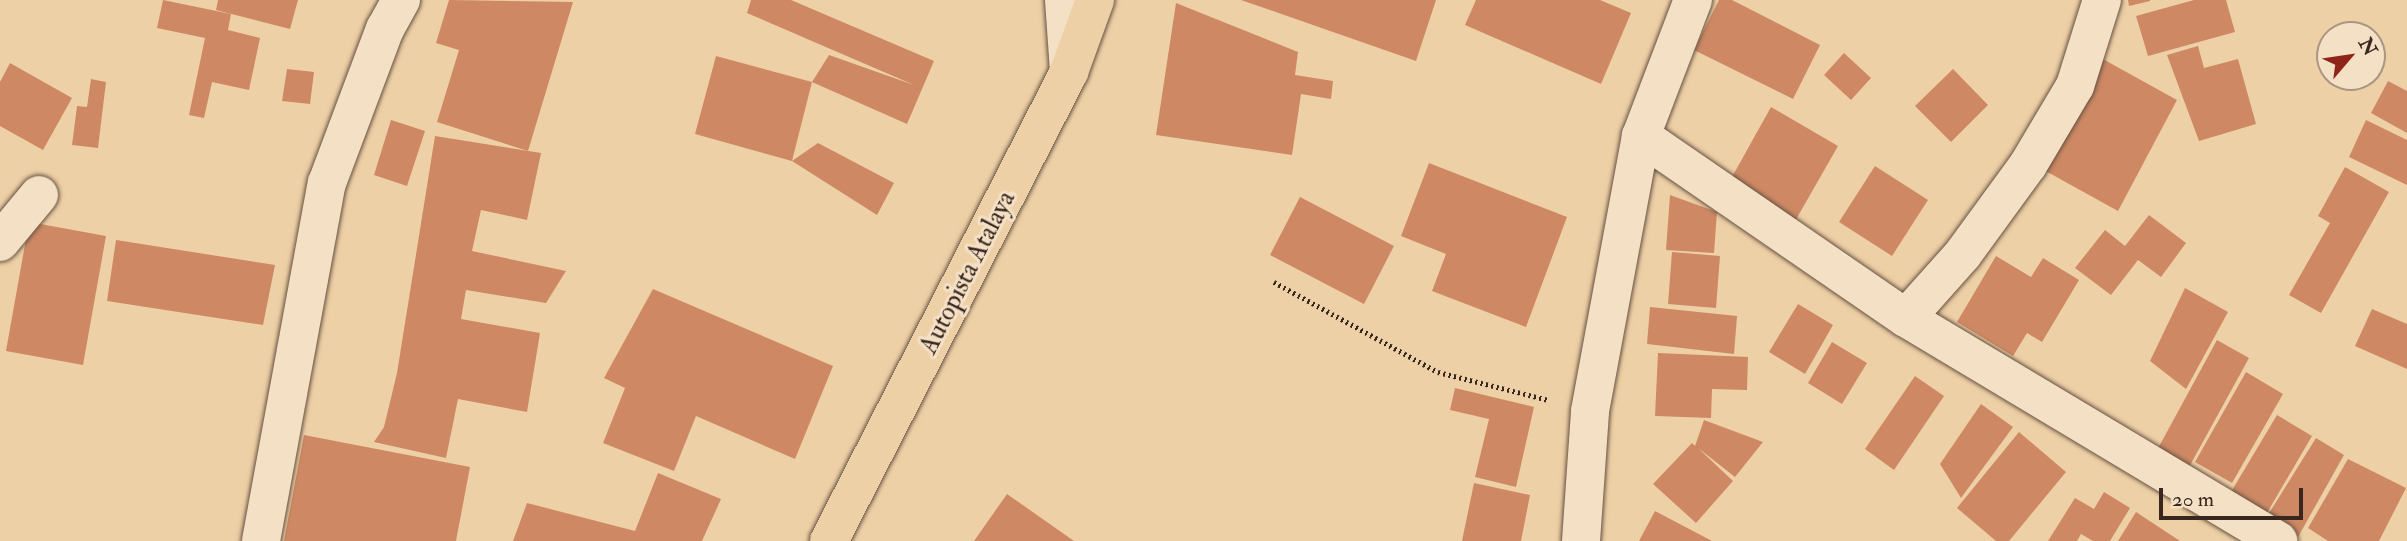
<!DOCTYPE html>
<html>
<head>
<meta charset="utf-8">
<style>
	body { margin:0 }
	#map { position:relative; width:2407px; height:541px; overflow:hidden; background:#eed0a6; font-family:"IM FELL Double Pica",serif }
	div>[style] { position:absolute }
	.building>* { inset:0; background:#ce8964 }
	.path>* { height:4.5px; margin-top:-2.25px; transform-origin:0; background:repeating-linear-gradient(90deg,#382720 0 2px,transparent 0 5.5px) }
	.roads { filter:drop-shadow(0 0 2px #665142) drop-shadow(0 0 2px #665142) }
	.minor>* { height:38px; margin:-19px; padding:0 19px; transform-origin:19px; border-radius:19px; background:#f4e0c5 }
	.primary>* { height:38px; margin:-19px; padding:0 19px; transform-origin:19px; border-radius:19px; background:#eed0a6 }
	span { translate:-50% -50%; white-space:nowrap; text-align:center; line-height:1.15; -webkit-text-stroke:6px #f4e0c5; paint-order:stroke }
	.street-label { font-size:26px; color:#382720 }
	.north { position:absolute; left:2316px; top:21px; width:70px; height:70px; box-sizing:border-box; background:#f4e0c5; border:2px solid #a99683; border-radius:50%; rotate:61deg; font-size:19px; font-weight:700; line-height:28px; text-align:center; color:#382720 }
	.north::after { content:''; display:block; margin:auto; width:24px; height:32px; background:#8f2418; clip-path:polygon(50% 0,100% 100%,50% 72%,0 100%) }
	.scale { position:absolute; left:2159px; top:488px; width:144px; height:32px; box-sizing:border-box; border:4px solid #382720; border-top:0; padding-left:9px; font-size:21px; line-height:24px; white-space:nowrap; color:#382720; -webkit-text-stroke:5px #f4e0c5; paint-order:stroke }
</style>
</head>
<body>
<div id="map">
	<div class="building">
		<i style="clip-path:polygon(163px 0,231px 14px,228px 30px,260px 38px,249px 90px,212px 82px,204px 118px,189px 115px,205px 38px,157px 28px)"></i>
		<i style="clip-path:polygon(218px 0,298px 0,290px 29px,216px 10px)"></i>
		<i style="clip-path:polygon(449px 0,573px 2px,528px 151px,437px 122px,459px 50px,436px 43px)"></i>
		<i style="clip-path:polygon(751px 0,791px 0,934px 61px,907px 124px,812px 82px,829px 55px,914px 85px,747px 13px)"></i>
		<i style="clip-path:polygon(1241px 0,1436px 0,1416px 61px)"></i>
		<i style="clip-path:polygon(1476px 0,1600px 0,1631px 13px,1601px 84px,1465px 25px)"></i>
		<i style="clip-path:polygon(1719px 0,1732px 0,1820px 45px,1793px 99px,1694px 50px)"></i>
		<i style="clip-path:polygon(2128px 0,2150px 0,2150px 1px,2129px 6px)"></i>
		<i style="clip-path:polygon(2194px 0,2226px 0,2235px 32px,2148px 56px,2136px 16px)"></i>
		<i style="clip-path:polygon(1176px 3px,1298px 52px,1295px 75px,1333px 81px,1331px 99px,1301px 94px,1292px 155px,1156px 135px)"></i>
		<i style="clip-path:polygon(2198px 46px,2204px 68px,2238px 59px,2256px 124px,2199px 141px,2167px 55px)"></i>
		<i style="clip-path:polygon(1844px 53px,1871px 78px,1851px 100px,1824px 75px)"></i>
		<i style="clip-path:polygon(716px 56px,812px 82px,792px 161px,695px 134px)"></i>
		<i style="clip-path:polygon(2101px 58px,2177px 100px,2118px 211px,2042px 169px)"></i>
		<i style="clip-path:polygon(10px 63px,72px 98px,43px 150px,0 126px,0 82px)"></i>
		<i style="clip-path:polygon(287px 69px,314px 72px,310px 104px,282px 101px)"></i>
		<i style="clip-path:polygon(1953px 69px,1988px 105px,1951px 142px,1915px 106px)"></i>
		<i style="clip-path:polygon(91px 79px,106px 82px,98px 148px,72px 145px,77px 106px,87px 107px)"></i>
		<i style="clip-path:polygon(2388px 81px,2407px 91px,2407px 133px,2371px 113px)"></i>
		<i style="clip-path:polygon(1771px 107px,1838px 146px,1794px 223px,1727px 186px)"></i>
		<i style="clip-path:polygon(391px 120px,425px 131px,407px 186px,374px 175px)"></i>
		<i style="clip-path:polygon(2366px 120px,2407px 140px,2407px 185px,2349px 157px)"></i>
		<i style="clip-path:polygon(435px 136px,541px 153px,527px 220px,481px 210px,472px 251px,566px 271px,546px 303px,466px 290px,461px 319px,540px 333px,527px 412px,458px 399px,446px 458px,374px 442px,384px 427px,397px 373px)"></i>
		<i style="clip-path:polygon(818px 143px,894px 183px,877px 215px,792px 161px)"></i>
		<i style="clip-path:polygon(1429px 163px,1567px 217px,1526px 327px,1432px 291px,1446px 254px,1401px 236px)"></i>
		<i style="clip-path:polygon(1875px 166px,1928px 200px,1892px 256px,1839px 222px)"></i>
		<i style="clip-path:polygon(2345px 167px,2389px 192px,2321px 313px,2289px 295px,2330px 223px,2318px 216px)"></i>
		<i style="clip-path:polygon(1670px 195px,1717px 212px,1714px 253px,1666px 250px)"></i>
		<i style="clip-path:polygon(1300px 197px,1394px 246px,1364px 304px,1270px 255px)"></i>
		<i style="clip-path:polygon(2149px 215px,2186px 243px,2161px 277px,2138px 260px,2111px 295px,2075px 268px,2105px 230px,2125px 246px)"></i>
		<i style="clip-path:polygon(29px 222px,106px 236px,83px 365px,6px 351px)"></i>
		<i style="clip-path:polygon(116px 240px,275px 265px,263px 325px,107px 301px)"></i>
		<i style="clip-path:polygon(1672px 252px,1720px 256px,1716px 308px,1668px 304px)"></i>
		<i style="clip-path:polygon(1996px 256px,2031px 277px,2043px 258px,2079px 280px,2042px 342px,2027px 333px,2013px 356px,1957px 322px)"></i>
		<i style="clip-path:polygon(2185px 288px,2228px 312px,2186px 389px,2150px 361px)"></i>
		<i style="clip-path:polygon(653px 289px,833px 366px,795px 459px,696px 416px,674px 471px,603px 443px,625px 388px,604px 378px)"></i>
		<i style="clip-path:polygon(1798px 304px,1833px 325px,1805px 374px,1769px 352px)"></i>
		<i style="clip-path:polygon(1650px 307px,1737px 316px,1734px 354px,1647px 344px)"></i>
		<i style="clip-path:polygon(2372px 309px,2407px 324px,2407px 369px,2355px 346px)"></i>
		<i style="clip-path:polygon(2217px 340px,2249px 358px,2188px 469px,2156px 452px)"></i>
		<i style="clip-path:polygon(1832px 342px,1867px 363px,1842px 404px,1808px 383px)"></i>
		<i style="clip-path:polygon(1658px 353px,1748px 357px,1747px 390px,1712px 389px,1711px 418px,1655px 416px)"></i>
		<i style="clip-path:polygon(2246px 372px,2283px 394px,2232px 483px,2195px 462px)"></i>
		<i style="clip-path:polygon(1915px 376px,1944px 396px,1894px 470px,1865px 449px)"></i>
		<i style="clip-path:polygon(1455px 388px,1534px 407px,1516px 487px,1475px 477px,1489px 419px,1450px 410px)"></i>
		<i style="clip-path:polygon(1981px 404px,2013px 427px,1961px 498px,1940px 464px)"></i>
		<i style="clip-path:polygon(2277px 415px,2312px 436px,2264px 518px,2228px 497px)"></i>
		<i style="clip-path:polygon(1704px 420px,1763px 442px,1735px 477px,1698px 448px,1733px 481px,1696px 523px,1653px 484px,1692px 443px,1695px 446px)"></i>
		<i style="clip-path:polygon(2019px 432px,2066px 472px,2009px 541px,1996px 541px,1957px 508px)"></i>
		<i style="clip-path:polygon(304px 435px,470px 467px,456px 541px,284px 541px)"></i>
		<i style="clip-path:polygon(2316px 438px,2344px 455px,2298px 537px,2266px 518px)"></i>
		<i style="clip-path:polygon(2348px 459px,2406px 488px,2379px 541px,2328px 541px,2308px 528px)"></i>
		<i style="clip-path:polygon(658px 473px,721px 499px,702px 541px,513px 541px,527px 503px,635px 531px)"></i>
		<i style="clip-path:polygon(1474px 483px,1530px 495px,1521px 541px,1462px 541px)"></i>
		<i style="clip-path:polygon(2104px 492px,2130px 508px,2110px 541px,2093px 541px,2081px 534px,2077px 541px,2048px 541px,2075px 498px,2094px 509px)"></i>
		<i style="clip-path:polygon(1007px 494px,1074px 541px,974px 541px)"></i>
		<i style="clip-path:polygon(1655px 511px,1712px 541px,1639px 541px)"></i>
		<i style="clip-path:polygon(2136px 512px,2180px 541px,2118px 541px)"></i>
	</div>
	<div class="path">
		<i style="left:1274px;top:282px;width:187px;rotate:28.8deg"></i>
		<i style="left:1438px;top:372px;width:114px;rotate:14.2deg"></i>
	</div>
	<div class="roads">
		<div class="minor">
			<i style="left:1064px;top:0;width:72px;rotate:86deg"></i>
			<i style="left:1641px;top:136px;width:321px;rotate:34.5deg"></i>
			<i style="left:1906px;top:318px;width:434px;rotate:30.9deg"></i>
			<i style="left:0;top:242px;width:61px;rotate:-50.3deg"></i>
			<i style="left:1906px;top:318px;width:86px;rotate:-48.3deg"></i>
			<i style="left:1963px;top:254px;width:110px;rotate:-53.9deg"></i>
			<i style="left:2028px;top:165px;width:92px;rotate:-59.3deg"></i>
			<i style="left:2075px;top:86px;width:90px;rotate:-72.6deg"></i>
			<i style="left:261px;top:541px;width:364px;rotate:-79.6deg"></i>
			<i style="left:327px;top:183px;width:165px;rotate:-69.4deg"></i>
			<i style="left:385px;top:29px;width:33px;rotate:-61deg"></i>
			<i style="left:1581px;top:541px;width:130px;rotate:-86deg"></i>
			<i style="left:1590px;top:411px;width:280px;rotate:-79.5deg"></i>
			<i style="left:1641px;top:136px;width:146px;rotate:-69.1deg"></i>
		</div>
		<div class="primary">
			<i style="left:829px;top:541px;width:527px;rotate:-62.9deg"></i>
			<i style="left:1069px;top:72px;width:77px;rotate:-70.1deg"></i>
		</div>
	</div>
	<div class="street-label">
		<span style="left:968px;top:273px;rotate:-63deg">Autopista Atalaya</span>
	</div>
	<div class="north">N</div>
	<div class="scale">20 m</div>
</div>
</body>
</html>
